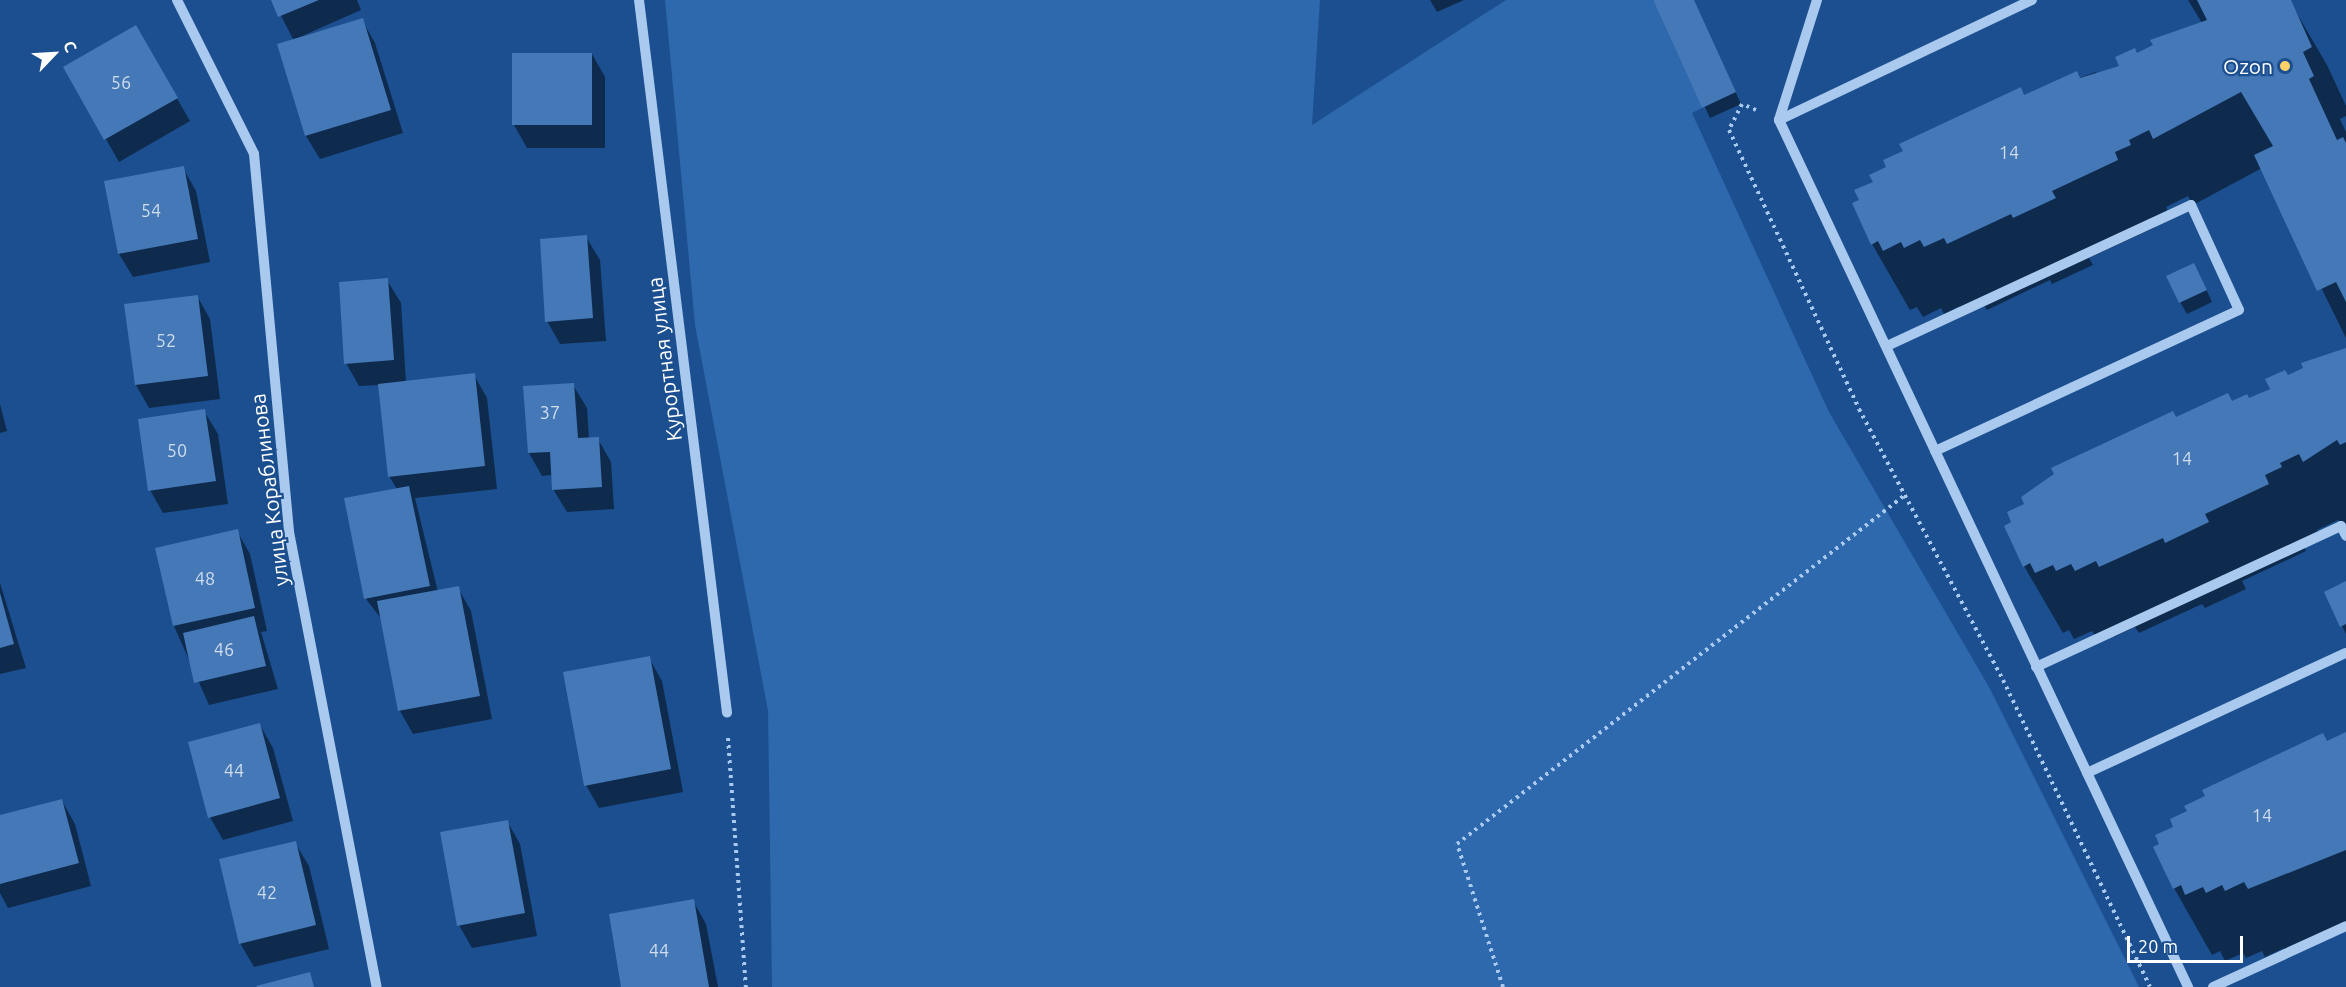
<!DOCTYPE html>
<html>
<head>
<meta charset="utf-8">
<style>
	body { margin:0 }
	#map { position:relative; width:2346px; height:987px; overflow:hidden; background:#1b4f8f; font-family:Ubuntu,sans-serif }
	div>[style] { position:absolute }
	.green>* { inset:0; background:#2e69ad }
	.shadow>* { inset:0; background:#0007 }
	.building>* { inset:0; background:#4478b7 }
	.path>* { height:4px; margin-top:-2px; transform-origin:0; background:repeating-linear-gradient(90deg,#a9c9ee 0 3px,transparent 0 7.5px) }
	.minor>* { height:10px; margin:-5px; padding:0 5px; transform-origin:5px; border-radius:5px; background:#a9c9ee }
	.dots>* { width:16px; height:16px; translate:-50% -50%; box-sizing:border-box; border:3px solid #1b4f8f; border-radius:50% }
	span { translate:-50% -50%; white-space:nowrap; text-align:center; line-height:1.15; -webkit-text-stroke:4.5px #1b4f8f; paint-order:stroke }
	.number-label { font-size:18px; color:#d0dded }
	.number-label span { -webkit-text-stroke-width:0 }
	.poi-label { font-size:21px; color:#fff }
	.right { translate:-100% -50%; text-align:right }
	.street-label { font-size:21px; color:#fff }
	.north { position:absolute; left:24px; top:24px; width:60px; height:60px; -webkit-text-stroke:4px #1b4f8f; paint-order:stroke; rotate:65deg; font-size:16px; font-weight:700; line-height:24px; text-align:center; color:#fff }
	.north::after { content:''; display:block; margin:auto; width:21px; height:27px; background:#fff; clip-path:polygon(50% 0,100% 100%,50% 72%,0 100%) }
	.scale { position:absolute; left:2127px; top:936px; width:116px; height:27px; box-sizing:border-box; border:3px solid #fff; border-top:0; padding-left:8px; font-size:18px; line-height:21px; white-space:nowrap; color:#fff; -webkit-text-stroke:4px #1b4f8f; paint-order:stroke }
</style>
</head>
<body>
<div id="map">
	<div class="green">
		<i style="clip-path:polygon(665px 0,1320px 0,1312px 125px,1506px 0,1653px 0,1702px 108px,1692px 113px,1829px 412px,1989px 687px,2139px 987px,772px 987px,768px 711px,695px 325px)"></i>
	</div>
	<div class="shadow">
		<i style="clip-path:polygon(273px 0,357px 0,361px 10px,302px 36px,362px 20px,375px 43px,403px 133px,320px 159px,306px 136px,294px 41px)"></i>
		<i style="clip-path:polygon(1430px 0,1464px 0,1437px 12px)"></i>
		<i style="clip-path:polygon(1655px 0,1693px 0,1741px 104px,1710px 118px)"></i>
		<i style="clip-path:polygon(2188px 0,2289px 0,2327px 65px,2346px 106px,2346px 116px,2340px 119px,2346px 132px,2346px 338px,2262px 168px,2193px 205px,2188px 196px,2166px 207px,2168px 212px,2152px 219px,2156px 227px,2089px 258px,2093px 265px,2052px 284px,2050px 280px,1987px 310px,1983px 304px,1963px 313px,1960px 306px,1944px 314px,1941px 308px,1923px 317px,1917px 307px,1910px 310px,1872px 244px,1861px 201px,1875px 182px,2025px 97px,2096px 72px,2099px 77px,2202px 23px)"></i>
		<i style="clip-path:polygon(136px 27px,190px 121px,119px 162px,65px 67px)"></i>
		<i style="clip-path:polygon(592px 54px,605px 77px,605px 148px,527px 148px,514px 125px)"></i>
		<i style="clip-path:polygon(183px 168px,196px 191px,210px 262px,133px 277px,119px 254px)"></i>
		<i style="clip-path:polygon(586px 237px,600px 260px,606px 341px,560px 344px,547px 321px)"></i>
		<i style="clip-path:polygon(2200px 276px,2212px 302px,2187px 314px,2180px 302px)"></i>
		<i style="clip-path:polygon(387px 280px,401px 303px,406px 382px,474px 375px,487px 398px,497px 489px,415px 498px,438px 592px,458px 588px,471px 611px,492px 719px,413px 734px,400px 711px,383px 621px,366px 599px,397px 489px,389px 476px,379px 385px,359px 386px,346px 363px)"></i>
		<i style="clip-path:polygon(197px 296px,210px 319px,220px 399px,149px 408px,136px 385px,125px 305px)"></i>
		<i style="clip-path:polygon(2346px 348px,2346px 526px,2338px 520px,2317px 530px,2319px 534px,2302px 542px,2306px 551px,2242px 581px,2246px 589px,2205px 608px,2202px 604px,2139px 633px,2135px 627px,2114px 637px,2110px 630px,2096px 637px,2092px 631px,2074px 639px,2069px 630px,2063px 633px,2024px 566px,2176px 419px,2249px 400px)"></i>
		<i style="clip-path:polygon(573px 385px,587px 408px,589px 439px,598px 439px,611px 462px,614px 509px,567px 512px,553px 489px,552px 475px,542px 476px,529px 453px)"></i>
		<i style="clip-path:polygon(0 404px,7px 431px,0 433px)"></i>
		<i style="clip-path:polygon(204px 411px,218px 434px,228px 504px,163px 513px,150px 490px)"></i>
		<i style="clip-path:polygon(237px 531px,250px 554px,267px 631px,261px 632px,278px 689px,209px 705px,174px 626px,157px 549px)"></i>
		<i style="clip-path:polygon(0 583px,26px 668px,0 674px)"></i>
		<i style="clip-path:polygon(2346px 583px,2346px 634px,2342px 626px)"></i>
		<i style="clip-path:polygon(649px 658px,662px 681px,683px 792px,599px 808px,586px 785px)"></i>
		<i style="clip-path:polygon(260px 725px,273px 748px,293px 821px,223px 840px,210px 817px)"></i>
		<i style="clip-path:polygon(2346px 734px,2346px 928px,2288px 955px,2284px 948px,2265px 957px,2262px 951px,2246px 958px,2243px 953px,2225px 961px,2220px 951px,2212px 955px,2174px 888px,2327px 743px)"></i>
		<i style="clip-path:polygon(62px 801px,75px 824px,91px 886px,8px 908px,0 893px,0 817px)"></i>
		<i style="clip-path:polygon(507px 821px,520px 844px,537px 936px,472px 948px,459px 925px)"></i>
		<i style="clip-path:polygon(295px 843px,309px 866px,329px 949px,254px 967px,240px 943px)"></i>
		<i style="clip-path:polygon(693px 901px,706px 924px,718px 987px,623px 987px)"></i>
	</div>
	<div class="building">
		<i style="clip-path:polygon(271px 0,319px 0,278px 17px)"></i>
		<i style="clip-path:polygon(1653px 0,1694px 0,1736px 92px,1702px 108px)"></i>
		<i style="clip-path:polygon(2197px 0,2291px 0,2312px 47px,2303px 52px,2314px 76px,2309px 79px,2337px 140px,2343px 137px,2346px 143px,2346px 302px,2336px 282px,2317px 291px,2254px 155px,2273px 146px,2241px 92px,2153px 139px,2149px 130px,2129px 140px,2131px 145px,2115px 152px,2118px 160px,2052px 191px,2056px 198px,2013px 218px,2011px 214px,1947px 244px,1944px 238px,1924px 247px,1920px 240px,1904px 248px,1901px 242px,1883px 251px,1878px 241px,1871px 245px,1852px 203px,1859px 200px,1854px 190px,1873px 182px,1869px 175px,1886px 167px,1883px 160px,1903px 151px,1899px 144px,2021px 87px,2024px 95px,2077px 71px,2080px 78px,2119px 66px,2115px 57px,2135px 48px,2137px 53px,2153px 45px,2150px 40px,2207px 20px)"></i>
		<i style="clip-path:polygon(363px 18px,391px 110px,305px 136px,277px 44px)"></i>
		<i style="clip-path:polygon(136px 25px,178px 98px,104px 140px,63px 67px)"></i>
		<i style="clip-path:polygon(512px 53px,592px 53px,592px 125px,512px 125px)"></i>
		<i style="clip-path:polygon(184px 166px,198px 239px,118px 254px,104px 181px)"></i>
		<i style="clip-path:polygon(587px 235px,593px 318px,545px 322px,540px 239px)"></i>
		<i style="clip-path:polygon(2194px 263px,2207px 290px,2179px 303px,2166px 276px)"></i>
		<i style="clip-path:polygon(388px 278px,394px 360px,344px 364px,339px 282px)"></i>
		<i style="clip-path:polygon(198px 295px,208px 376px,135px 385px,124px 304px)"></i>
		<i style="clip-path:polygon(2346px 348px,2346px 442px,2340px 445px,2337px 440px,2303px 462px,2299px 454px,2280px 463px,2282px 467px,2265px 475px,2269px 484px,2205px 514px,2209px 522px,2165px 543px,2163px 538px,2099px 567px,2096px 561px,2075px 571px,2071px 564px,2056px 571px,2053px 565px,2035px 573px,2030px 563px,2023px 567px,2004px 526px,2011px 522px,2007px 512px,2024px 504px,2021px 497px,2054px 474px,2051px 468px,2173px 411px,2176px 417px,2228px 393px,2232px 401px,2247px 394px,2249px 398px,2270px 389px,2265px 379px,2285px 370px,2288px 375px,2303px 368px,2301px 363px)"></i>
		<i style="clip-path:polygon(475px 373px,485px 466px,388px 477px,378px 384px)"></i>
		<i style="clip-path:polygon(574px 383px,578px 438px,599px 437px,602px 487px,552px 490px,550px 452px,528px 453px,523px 386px)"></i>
		<i style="clip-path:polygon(205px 409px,216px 481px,148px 491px,138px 419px)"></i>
		<i style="clip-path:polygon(409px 486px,430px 586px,364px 599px,344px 498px)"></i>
		<i style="clip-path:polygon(238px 529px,255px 608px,173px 626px,155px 548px)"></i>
		<i style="clip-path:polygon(2346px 581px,2346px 624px,2340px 627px,2324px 592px)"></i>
		<i style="clip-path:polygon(459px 586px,480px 696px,398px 711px,377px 601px)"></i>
		<i style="clip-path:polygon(0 593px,14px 644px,0 648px)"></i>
		<i style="clip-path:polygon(254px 616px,266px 666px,194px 683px,183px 633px)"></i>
		<i style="clip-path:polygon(650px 656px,671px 769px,584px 786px,563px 672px)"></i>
		<i style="clip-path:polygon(260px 723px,280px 798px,208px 818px,188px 742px)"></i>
		<i style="clip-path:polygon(2346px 732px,2346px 850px,2248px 889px,2244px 882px,2225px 891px,2222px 885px,2206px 893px,2203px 887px,2185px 895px,2181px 885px,2173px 889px,2153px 847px,2159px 844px,2155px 835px,2173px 827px,2170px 819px,2187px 811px,2184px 806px,2205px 796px,2202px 790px,2323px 733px,2327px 741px)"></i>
		<i style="clip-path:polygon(62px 799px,79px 863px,0 884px,0 815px)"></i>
		<i style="clip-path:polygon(508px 820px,525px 913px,457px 926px,440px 832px)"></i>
		<i style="clip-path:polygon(296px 841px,316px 925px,239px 944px,219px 859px)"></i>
		<i style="clip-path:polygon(694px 899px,709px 987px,621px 987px,609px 914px)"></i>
		<i style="clip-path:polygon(310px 972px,314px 987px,257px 987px,256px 986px)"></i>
	</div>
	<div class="path">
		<i style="left:1756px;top:110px;width:15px;rotate:-157deg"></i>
		<i style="left:1742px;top:104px;width:29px;rotate:117deg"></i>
		<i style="left:1729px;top:130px;width:308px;rotate:65deg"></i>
		<i style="left:1859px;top:409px;width:307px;rotate:62deg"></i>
		<i style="left:2003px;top:680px;width:340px;rotate:64.4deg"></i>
		<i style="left:728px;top:738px;width:250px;rotate:85.9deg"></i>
		<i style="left:1503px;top:987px;width:150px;rotate:-107.8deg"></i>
		<i style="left:1457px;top:844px;width:568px;rotate:-37.92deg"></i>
	</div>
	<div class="minor">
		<i style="left:177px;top:0;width:172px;rotate:63.4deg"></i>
		<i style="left:254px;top:154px;width:380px;rotate:84.7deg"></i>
		<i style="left:289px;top:532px;width:463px;rotate:79.1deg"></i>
		<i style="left:639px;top:0;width:718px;rotate:82.96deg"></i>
		<i style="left:1817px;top:0;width:126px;rotate:107.6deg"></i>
		<i style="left:1779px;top:120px;width:959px;rotate:64.74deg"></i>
		<i style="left:1779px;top:120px;width:280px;rotate:-25.4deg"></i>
		<i style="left:1887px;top:346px;width:335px;rotate:-24.9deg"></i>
		<i style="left:2191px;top:205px;width:115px;rotate:65.4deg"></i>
		<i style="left:2239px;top:310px;width:335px;rotate:155.1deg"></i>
		<i style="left:2036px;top:667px;width:336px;rotate:-24.8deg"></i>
		<i style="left:2341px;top:526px;width:11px;rotate:63deg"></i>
		<i style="left:2087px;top:773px;width:285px;rotate:-24.9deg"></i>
		<i style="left:2213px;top:987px;width:146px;rotate:-24.6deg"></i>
	</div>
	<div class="dots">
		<i style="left:2285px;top:66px;background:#ffd166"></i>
	</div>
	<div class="number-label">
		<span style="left:121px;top:82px">56</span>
		<span style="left:2009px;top:152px">14</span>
		<span style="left:151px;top:210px">54</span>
		<span style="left:166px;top:340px">52</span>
		<span style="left:550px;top:412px">37</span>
		<span style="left:177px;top:450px">50</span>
		<span style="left:2182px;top:458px">14</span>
		<span style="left:205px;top:578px">48</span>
		<span style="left:224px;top:649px">46</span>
		<span style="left:234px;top:770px">44</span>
		<span style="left:2262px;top:815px">14</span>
		<span style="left:267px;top:892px">42</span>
		<span style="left:659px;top:950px">44</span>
	</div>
	<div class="poi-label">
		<span class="right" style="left:2273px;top:66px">Ozon</span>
	</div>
	<div class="street-label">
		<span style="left:664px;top:359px;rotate:-97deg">Курортная улица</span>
		<span style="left:269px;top:490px;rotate:-97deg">улица Кораблинова</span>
	</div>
	<div class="north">С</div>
	<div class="scale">20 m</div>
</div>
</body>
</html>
